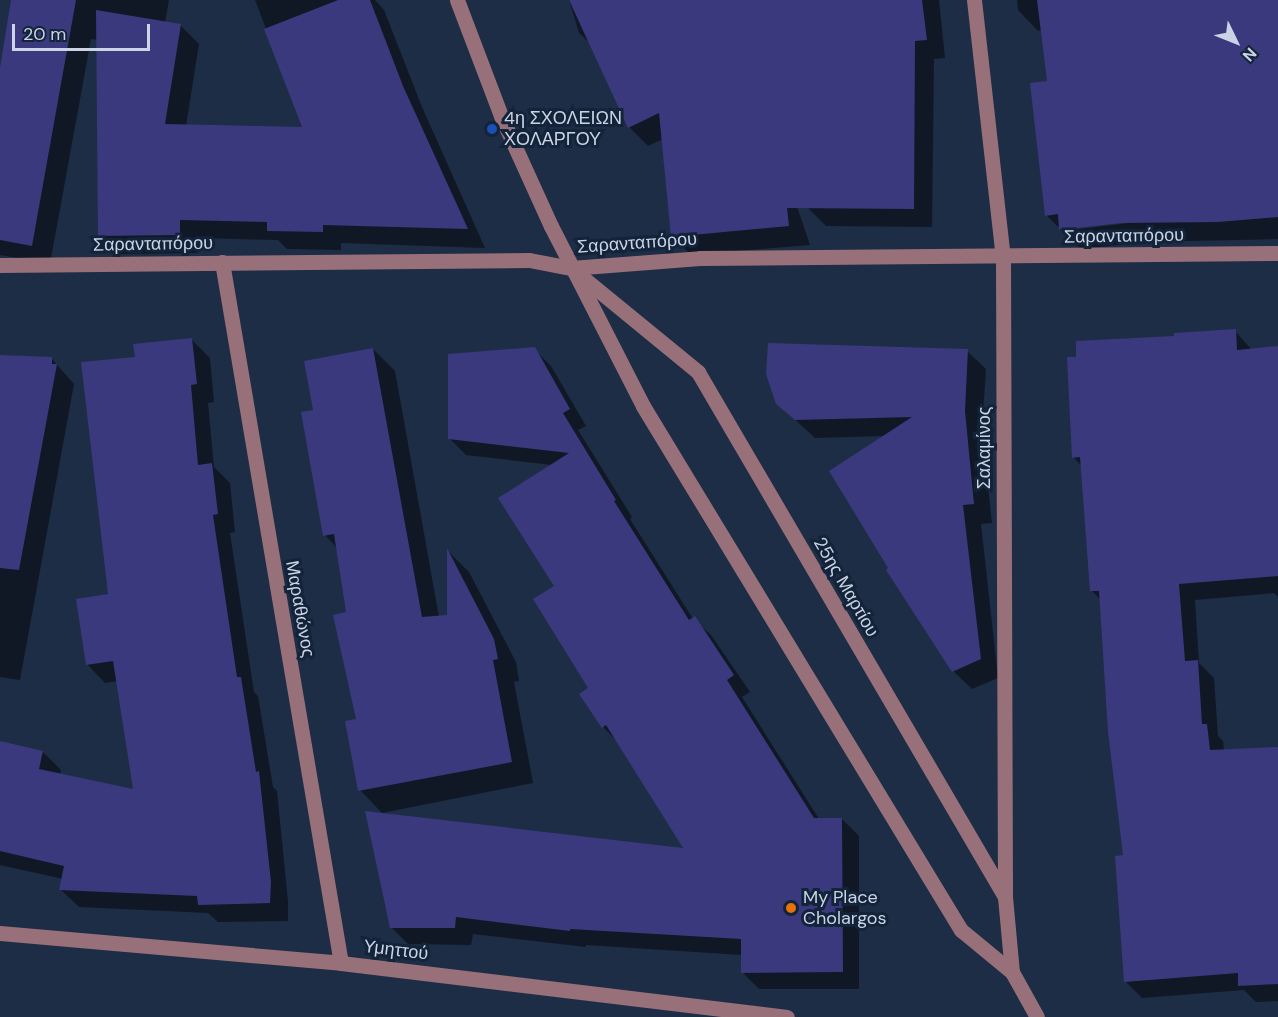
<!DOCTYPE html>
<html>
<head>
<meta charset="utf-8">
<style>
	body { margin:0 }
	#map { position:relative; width:1278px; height:1017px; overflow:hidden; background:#1d2d45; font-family:"DM Sans",sans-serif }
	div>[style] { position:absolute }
	.shadow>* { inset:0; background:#0007 }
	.building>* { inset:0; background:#3a397d }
	.minor>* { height:15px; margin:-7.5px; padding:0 7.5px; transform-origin:7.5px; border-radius:7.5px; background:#97707a }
	.dots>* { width:16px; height:16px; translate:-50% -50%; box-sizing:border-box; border:3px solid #13233a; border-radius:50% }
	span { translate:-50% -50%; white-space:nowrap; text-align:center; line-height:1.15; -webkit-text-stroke:6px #13233a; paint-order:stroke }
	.poi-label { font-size:18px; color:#cad4e4 }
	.left { translate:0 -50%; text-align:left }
	.street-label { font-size:18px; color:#cad4e4 }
	.north { position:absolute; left:1206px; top:12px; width:60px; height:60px; -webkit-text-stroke:4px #13233a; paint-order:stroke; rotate:133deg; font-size:16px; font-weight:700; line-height:24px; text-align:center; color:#cad4e4 }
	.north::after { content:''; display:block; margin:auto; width:21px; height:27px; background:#cad4e4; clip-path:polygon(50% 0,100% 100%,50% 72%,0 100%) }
	.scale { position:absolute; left:12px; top:24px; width:138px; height:27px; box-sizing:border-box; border:3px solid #cad4e4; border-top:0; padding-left:8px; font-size:18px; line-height:21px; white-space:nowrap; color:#cad4e4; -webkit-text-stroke:4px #13233a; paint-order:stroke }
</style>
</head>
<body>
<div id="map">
	<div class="shadow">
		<i style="clip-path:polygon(12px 0,169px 0,165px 23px,180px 25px,199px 44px,186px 126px,304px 128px,255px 0,375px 0,384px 10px,422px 107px,485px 248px,341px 243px,341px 250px,287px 249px,278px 240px,198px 238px,198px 253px,118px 254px,99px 235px,98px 40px,91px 39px,50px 264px,0 255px,0 75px)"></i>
		<i style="clip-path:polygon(569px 0,727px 0,810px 245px,691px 255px,672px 236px,663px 139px,648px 146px,629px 127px,591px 44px,579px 33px)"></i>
		<i style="clip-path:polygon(782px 0,939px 0,945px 58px,934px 59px,932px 227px,826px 226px,807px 207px)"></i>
		<i style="clip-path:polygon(evenodd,1017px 0,1278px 0,1278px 239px,1142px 242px,1081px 249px,1046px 215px,1048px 82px,1042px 30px,1038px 31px,1018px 10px,1017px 0,1129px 220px,1129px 223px,1071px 230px,1069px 227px,1129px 220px)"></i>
		<i style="clip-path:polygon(1235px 331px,1252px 350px,1278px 347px,1278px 597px,1274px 593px,1195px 600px,1199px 663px,1214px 678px,1218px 736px,1223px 741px,1224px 750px,1278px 748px,1278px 1001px,1256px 1002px,1244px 990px,1142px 998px,1126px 982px,1125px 857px,1101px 600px,1092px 591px,1082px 466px,1073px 457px,1078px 358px,1175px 338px)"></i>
		<i style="clip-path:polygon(192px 340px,210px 358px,214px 402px,208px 403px,214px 467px,230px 483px,235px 532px,230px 533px,254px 692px,258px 696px,273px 787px,277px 791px,288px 901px,288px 921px,218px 922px,208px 913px,79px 907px,60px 889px,63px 879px,0 865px,0 743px,43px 752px,61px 770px,60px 775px,134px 791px,118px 681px,105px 683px,87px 664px,109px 595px,136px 358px)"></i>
		<i style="clip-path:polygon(373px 349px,395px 371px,439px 617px,449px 616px,449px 552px,469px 572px,516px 662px,519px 681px,514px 682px,533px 783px,382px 813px,360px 790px,358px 720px,348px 614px,337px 548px,325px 535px,315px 411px)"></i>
		<i style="clip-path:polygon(534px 349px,551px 366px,586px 426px,578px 430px,632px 517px,630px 519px,693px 619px,711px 635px,750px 692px,742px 697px,819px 819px,842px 819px,859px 836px,859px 989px,759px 989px,742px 972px,742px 955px,586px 945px,586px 947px,473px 934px,471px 945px,408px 944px,391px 927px,686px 850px,618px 742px,603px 727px,556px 587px,552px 465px,466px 455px,449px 438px)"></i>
		<i style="clip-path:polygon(967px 351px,986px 369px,982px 430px,992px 523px,981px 524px,998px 678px,972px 689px,953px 671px,891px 569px,885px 436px,815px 438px,777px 403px)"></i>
		<i style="clip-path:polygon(0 356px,51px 358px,74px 384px,20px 680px,0 677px)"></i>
	</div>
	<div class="building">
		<i style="clip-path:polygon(11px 0,76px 0,32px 246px,0 240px,0 68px)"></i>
		<i style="clip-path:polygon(338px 0,370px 0,403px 86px,468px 229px,323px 225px,323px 232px,267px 231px,267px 222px,180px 220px,180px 235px,98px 236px,96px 10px,181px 24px,165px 124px,302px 127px,264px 29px)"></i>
		<i style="clip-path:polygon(569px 0,922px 0,927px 40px,915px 41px,914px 209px,787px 208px,789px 226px,671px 237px,659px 113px,628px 128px)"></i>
		<i style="clip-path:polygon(1037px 0,1278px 0,1278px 217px,1218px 222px,1121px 223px,1059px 230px,1058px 214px,1045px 216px,1030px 83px,1047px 81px)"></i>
		<i style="clip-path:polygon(1236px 329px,1237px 350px,1278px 346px,1278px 576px,1179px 584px,1185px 661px,1198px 660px,1202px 724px,1207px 724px,1210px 750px,1278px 747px,1278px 984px,1238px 986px,1238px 973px,1124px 982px,1115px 856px,1123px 855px,1108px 732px,1099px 591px,1090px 591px,1080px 457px,1072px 458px,1067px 357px,1076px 357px,1076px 341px,1174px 336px,1174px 333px)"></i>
		<i style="clip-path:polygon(192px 338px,197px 384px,191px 385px,198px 465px,212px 463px,218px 514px,213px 515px,237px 677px,241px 677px,256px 772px,259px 771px,271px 882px,270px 903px,198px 905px,197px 896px,59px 890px,64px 866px,0 851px,0 741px,43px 751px,39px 769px,133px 789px,113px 661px,86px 665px,76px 599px,108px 594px,81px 362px,135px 357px,133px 344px)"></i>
		<i style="clip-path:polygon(768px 343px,968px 349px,965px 411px,974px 504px,963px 505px,981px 659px,952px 672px,886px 570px,888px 568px,829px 471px,912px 417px,795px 420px,776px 404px,766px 374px)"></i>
		<i style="clip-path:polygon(535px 347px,570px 409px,563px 413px,616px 500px,614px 501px,689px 620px,695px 616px,734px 675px,727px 680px,814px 818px,842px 818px,843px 972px,741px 973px,741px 939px,570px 929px,570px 931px,456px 917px,455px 928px,390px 928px,365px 811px,683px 848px,606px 725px,602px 728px,579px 694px,588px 688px,533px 599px,554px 586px,498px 498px,569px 453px,448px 439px,448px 354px)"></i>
		<i style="clip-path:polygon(373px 348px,422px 617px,447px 615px,447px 548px,494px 639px,498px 659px,493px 660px,512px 762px,358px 791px,345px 721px,356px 719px,333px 615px,346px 612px,334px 534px,323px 536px,301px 412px,313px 410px,304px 361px)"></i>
		<i style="clip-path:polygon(0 355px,52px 357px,52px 364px,57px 364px,19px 570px,0 568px)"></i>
	</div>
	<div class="minor">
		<i style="left:457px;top:0;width:124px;rotate:69.2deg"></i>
		<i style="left:501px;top:116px;width:121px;rotate:65.6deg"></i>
		<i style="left:551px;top:226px;width:202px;rotate:62.9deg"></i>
		<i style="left:643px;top:406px;width:613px;rotate:58.75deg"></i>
		<i style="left:961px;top:930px;width:66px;rotate:39.5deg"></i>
		<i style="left:1012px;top:972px;width:51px;rotate:60.9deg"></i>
		<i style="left:974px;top:0;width:259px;rotate:83.6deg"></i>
		<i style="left:1003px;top:257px;width:640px;rotate:89.82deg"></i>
		<i style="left:222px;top:262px;width:711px;rotate:80.37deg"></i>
		<i style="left:0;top:265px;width:529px;rotate:-0.54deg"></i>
		<i style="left:529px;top:260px;width:43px;rotate:10.8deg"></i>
		<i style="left:571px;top:268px;width:129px;rotate:-4.4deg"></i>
		<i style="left:700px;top:258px;width:578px;rotate:-0.5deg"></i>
		<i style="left:576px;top:272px;width:158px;rotate:39.3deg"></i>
		<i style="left:698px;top:372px;width:608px;rotate:59.68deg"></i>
		<i style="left:1005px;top:897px;width:75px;rotate:84.7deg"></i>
		<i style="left:0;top:933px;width:342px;rotate:5deg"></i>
		<i style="left:341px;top:963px;width:449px;rotate:6.9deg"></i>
	</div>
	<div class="dots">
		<i style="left:492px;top:129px;background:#1a4fb4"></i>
		<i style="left:791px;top:908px;background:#e8710a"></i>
	</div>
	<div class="poi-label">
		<span class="left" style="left:504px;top:129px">4η ΣΧΟΛΕΙΩΝ<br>ΧΟΛΑΡΓΟΥ</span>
		<span class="left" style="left:803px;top:908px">My Place<br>Cholargos</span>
	</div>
	<div class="street-label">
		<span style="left:1124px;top:236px;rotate:-1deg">Σαρανταπόρου</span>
		<span style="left:637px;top:243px;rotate:-4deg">Σαρανταπόρου</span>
		<span style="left:153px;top:244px;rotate:-1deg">Σαρανταπόρου</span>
		<span style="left:984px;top:448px;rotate:-90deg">Σαλαμίνος</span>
		<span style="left:846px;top:587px;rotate:60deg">25ης Μαρτίου</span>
		<span style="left:300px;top:609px;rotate:80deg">Μαραθώνος</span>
		<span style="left:396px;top:950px;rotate:7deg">Υμηττού</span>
	</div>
	<div class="north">N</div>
	<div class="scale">20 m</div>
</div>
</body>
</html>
